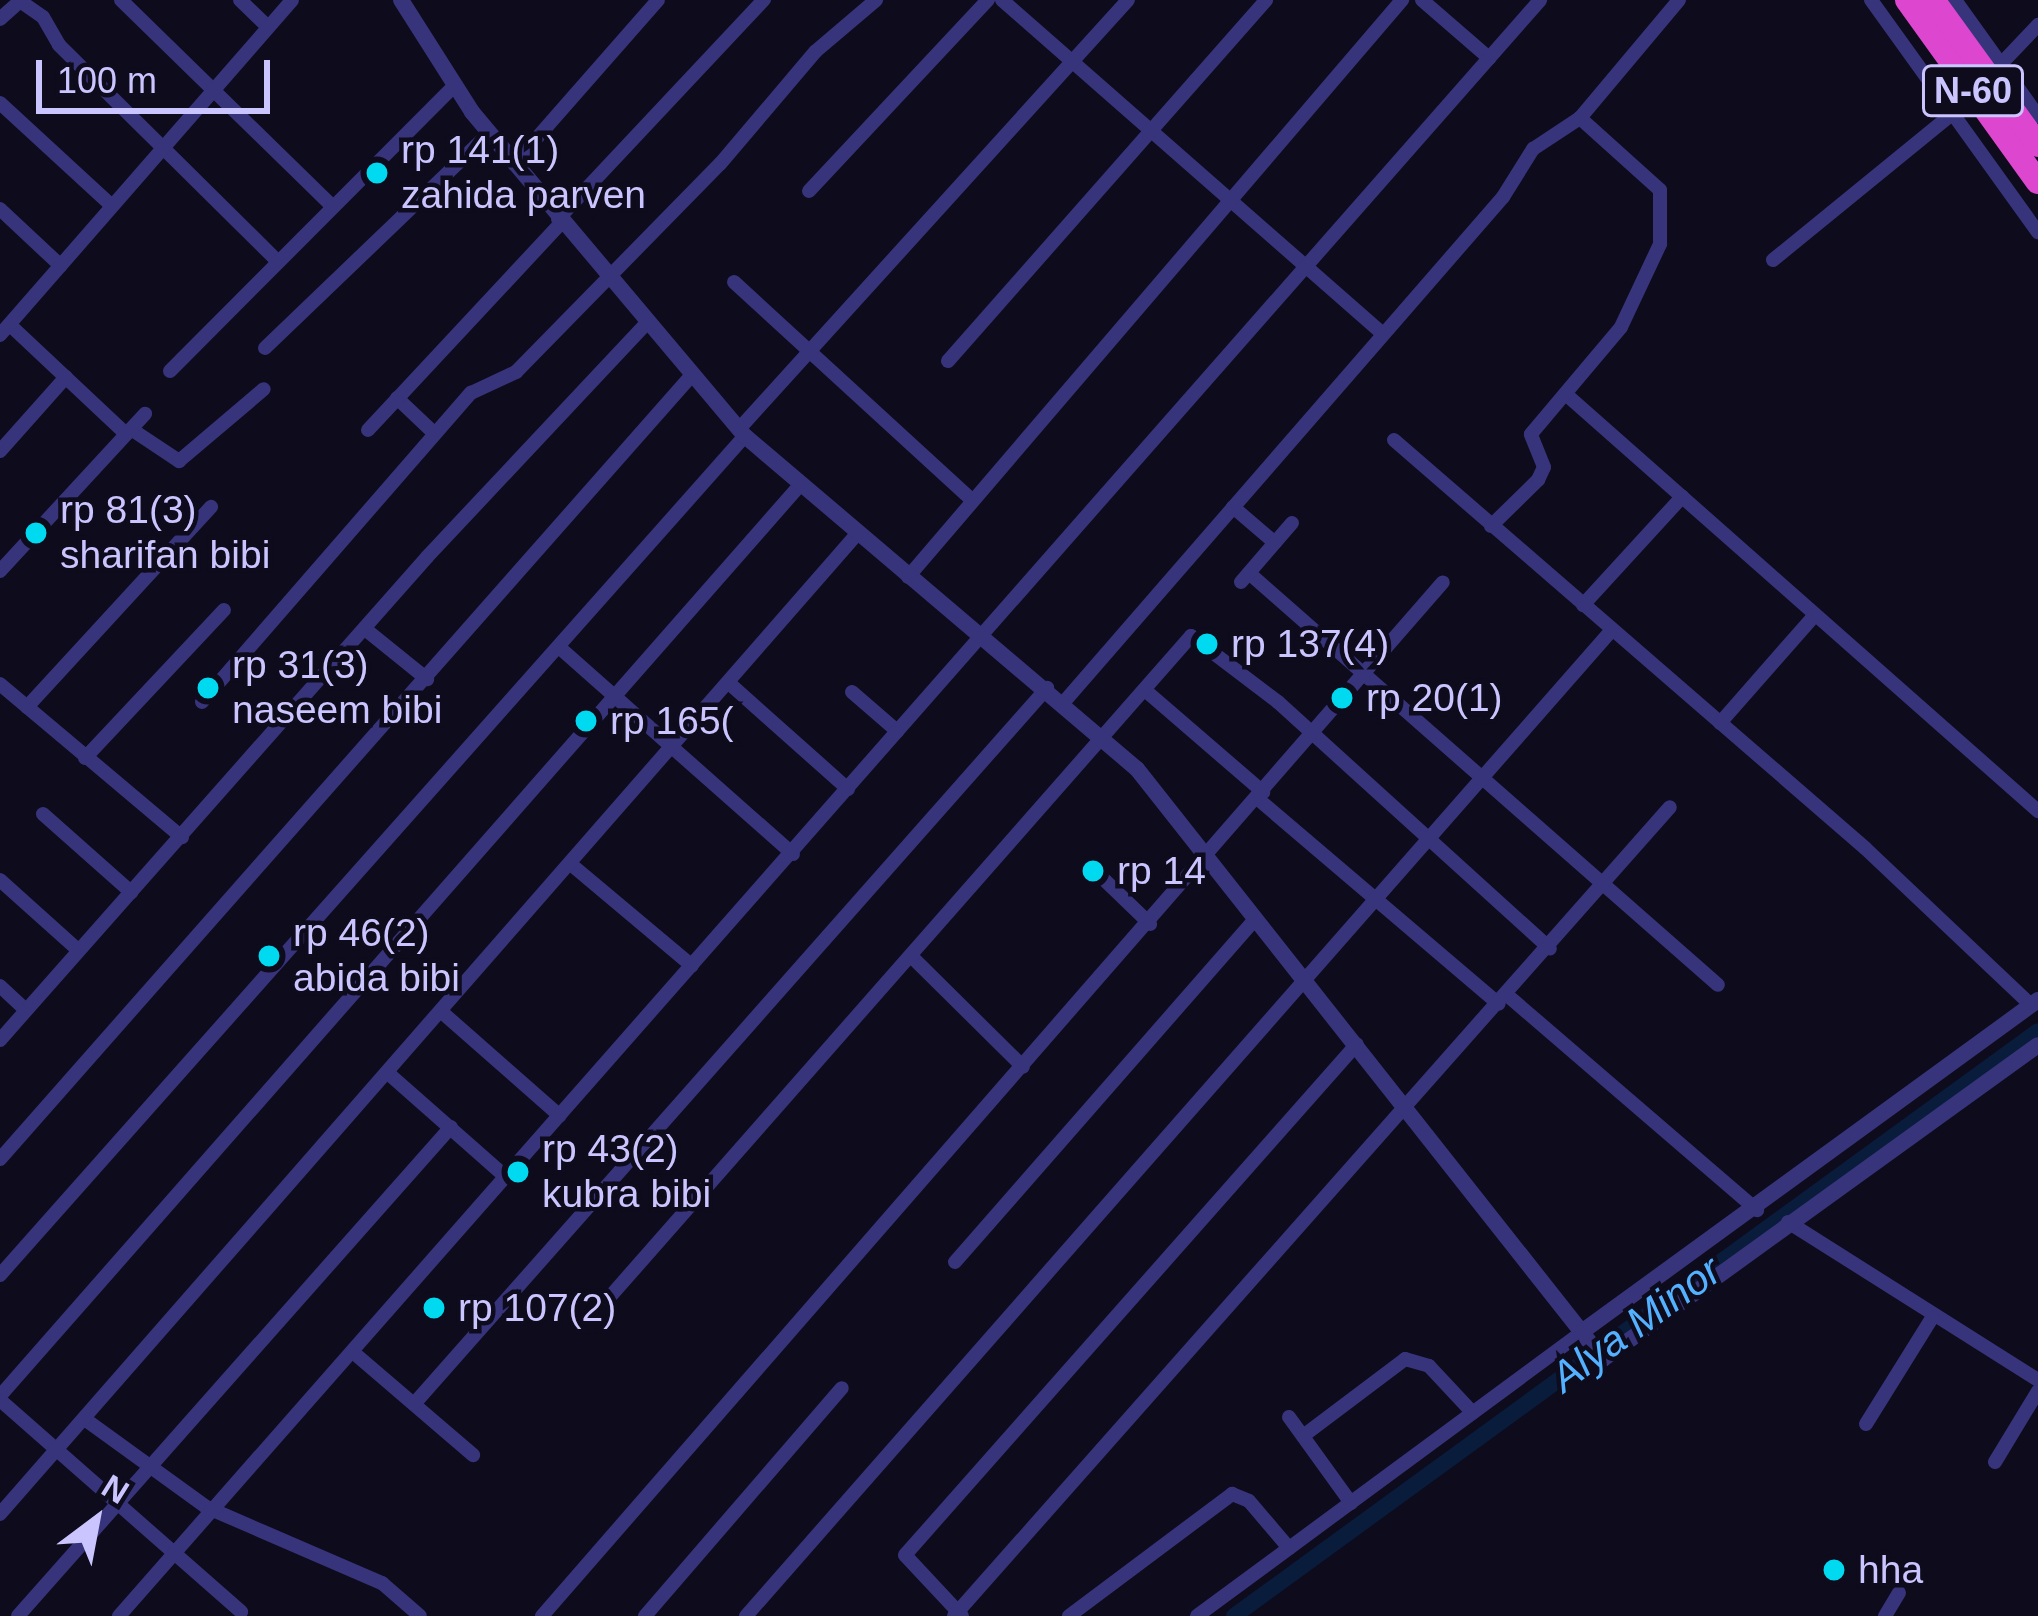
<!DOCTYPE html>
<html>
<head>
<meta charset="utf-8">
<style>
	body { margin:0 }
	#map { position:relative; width:2038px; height:1616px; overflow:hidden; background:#0d0b1c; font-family:Helvetica,sans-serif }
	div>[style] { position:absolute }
	.canal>* { height:16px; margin:-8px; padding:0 8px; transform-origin:8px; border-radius:8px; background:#091c3c }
	.minor>* { height:14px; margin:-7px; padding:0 7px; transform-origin:7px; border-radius:7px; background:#37347c }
	.tertiary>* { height:16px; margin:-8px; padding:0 8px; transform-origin:8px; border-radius:8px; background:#37347c }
	.trunk>* { height:24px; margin:-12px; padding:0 12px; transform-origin:12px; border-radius:12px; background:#dd46ce }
	.dots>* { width:33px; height:33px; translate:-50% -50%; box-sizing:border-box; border:6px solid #0d0b1c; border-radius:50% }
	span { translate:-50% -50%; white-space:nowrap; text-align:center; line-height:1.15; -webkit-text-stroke:9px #0d0b1c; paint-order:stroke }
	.shield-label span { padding:3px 9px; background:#0d0b1c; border:3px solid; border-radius:9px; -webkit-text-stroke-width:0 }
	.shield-label { font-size:36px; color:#cbc5ff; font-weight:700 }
	.poi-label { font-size:39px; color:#cbc5ff }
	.left { translate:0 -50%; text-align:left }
	.water-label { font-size:42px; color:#53b1ff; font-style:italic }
	.north { position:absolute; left:36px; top:1460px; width:120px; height:120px; -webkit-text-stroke:9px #0d0b1c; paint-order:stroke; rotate:32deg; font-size:33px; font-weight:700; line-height:48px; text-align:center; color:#cbc5ff }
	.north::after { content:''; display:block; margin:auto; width:42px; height:54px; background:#cbc5ff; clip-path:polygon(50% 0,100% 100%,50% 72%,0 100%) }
	.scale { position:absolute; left:36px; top:60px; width:234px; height:54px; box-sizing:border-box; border:6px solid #cbc5ff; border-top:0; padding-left:15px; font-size:36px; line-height:42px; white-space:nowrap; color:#cbc5ff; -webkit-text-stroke:9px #0d0b1c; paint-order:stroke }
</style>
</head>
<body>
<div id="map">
	<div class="canal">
		<i style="left:1234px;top:1616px;width:994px;rotate:-36.04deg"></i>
	</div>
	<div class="minor">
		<i style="left:121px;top:0;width:296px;rotate:44.3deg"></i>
		<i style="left:240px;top:0;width:39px;rotate:44deg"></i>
		<i style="left:1002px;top:0;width:507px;rotate:41.24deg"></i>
		<i style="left:1422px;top:0;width:89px;rotate:40.9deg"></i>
		<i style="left:1871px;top:0;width:286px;rotate:54.3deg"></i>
		<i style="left:1955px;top:0;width:143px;rotate:54.4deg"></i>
		<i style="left:0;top:19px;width:27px;rotate:-42deg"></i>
		<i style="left:20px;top:1px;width:28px;rotate:35deg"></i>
		<i style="left:43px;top:17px;width:32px;rotate:60deg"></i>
		<i style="left:59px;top:45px;width:308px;rotate:44.7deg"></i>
		<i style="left:2001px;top:64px;width:54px;rotate:-46.5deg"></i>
		<i style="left:0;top:103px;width:152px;rotate:42.6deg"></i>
		<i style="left:514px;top:164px;width:218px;rotate:-48.7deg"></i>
		<i style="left:809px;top:191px;width:262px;rotate:-46.9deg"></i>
		<i style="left:0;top:209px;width:83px;rotate:43.1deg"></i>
		<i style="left:558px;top:219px;width:301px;rotate:-46.8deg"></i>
		<i style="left:1773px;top:260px;width:232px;rotate:-39.2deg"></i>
		<i style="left:734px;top:282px;width:321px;rotate:42.5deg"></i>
		<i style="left:10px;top:325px;width:159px;rotate:43.2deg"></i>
		<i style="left:0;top:335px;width:444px;rotate:-48.9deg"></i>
		<i style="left:265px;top:348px;width:310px;rotate:-43.8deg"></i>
		<i style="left:948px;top:361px;width:481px;rotate:-48.6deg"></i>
		<i style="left:170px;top:371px;width:404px;rotate:-45.1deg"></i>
		<i style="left:1569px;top:397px;width:626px;rotate:41.44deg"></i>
		<i style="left:397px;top:398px;width:51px;rotate:43.4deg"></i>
		<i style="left:131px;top:429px;width:58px;rotate:33.7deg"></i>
		<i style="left:179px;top:461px;width:111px;rotate:-40.3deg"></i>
		<i style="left:739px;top:429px;width:579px;rotate:-47.8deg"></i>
		<i style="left:368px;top:430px;width:283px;rotate:-47deg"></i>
		<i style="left:1394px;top:440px;width:623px;rotate:40.9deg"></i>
		<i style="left:1865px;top:848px;width:228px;rotate:43.4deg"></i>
		<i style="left:0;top:451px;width:99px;rotate:-48.3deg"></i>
		<i style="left:1233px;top:507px;width:55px;rotate:40.6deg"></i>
		<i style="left:1491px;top:526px;width:66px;rotate:-44.4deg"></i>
		<i style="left:1538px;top:480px;width:14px;rotate:-65deg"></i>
		<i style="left:1544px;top:467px;width:35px;rotate:-112deg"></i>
		<i style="left:1531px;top:434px;width:140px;rotate:-49.9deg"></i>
		<i style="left:1621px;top:327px;width:92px;rotate:-64.8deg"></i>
		<i style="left:1660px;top:244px;width:54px;rotate:-90deg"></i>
		<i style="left:1660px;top:190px;width:108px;rotate:-138deg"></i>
		<i style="left:0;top:571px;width:214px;rotate:-47.3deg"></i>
		<i style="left:1249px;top:573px;width:624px;rotate:41.3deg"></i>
		<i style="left:908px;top:577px;width:760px;rotate:-49.43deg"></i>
		<i style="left:1241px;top:582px;width:78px;rotate:-49.2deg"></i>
		<i style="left:1583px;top:605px;width:147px;rotate:-47.5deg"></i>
		<i style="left:365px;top:629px;width:80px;rotate:38.9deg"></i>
		<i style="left:560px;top:648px;width:311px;rotate:41.5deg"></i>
		<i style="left:0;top:684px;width:238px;rotate:40.1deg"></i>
		<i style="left:730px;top:684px;width:158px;rotate:41.7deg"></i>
		<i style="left:1146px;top:691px;width:155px;rotate:40.8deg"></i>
		<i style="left:852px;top:692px;width:60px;rotate:40.9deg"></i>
		<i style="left:202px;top:702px;width:410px;rotate:-49deg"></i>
		<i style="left:471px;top:393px;width:50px;rotate:-25deg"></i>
		<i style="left:516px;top:372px;width:291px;rotate:-45.6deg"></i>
		<i style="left:720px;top:164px;width:148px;rotate:-49.7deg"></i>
		<i style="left:816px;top:51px;width:79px;rotate:-40.4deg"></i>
		<i style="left:1064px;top:702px;width:669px;rotate:-49deg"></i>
		<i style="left:1503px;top:197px;width:57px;rotate:-58deg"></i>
		<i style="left:1533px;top:149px;width:56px;rotate:-33.4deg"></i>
		<i style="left:1580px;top:118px;width:154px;rotate:-50deg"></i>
		<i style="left:27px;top:707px;width:272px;rotate:-47.4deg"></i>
		<i style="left:1720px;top:723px;width:144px;rotate:-48.7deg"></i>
		<i style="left:85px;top:758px;width:203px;rotate:-46.8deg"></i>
		<i style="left:1258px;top:799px;width:316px;rotate:40.4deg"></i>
		<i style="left:43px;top:814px;width:118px;rotate:41.6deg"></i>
		<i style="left:1089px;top:865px;width:85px;rotate:44deg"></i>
		<i style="left:573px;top:866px;width:155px;rotate:40deg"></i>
		<i style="left:0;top:880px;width:105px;rotate:41.9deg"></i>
		<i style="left:912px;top:957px;width:156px;rotate:44.7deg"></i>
		<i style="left:0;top:986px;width:35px;rotate:43deg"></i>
		<i style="left:1507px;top:995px;width:330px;rotate:40.7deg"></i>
		<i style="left:444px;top:1014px;width:154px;rotate:41.3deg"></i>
		<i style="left:0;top:1040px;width:645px;rotate:-48.52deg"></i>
		<i style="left:427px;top:557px;width:321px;rotate:-46.8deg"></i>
		<i style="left:389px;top:1074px;width:156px;rotate:41.4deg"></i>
		<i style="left:0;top:1159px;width:1046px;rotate:-48.57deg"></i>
		<i style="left:1788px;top:1222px;width:296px;rotate:32.3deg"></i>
		<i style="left:955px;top:1262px;width:454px;rotate:-48.8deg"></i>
		<i style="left:0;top:1275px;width:1122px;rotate:-48.4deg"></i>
		<i style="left:608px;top:1299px;width:883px;rotate:-48.67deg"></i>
		<i style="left:1191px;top:636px;width:109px;rotate:37.2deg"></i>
		<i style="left:1278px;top:702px;width:367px;rotate:42.2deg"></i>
		<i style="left:354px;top:1353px;width:157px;rotate:40.6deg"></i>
		<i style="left:0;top:1396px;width:1214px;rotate:-48.71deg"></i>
		<i style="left:0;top:1400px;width:321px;rotate:41.3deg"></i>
		<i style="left:414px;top:1404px;width:956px;rotate:-48.52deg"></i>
		<i style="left:1289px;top:1417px;width:106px;rotate:54.2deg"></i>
		<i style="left:86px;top:1420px;width:148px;rotate:35.9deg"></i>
		<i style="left:206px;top:1507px;width:192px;rotate:23.4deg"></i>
		<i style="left:382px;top:1583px;width:50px;rotate:41deg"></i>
		<i style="left:1866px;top:1424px;width:125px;rotate:-58.1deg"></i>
		<i style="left:1303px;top:1436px;width:128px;rotate:-37deg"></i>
		<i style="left:1405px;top:1359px;width:25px;rotate:16deg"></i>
		<i style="left:1429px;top:1366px;width:64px;rotate:46.9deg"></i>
		<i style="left:1995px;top:1462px;width:83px;rotate:-58.8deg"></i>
		<i style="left:0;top:1514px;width:1302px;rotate:-48.83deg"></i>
		<i style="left:18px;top:1616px;width:653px;rotate:-48.48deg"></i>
		<i style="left:119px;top:1616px;width:2152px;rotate:-48.67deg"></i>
		<i style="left:542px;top:1616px;width:1371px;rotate:-48.93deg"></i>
		<i style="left:645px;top:1616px;width:301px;rotate:-49.2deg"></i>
		<i style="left:746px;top:1616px;width:1312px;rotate:-48.71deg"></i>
		<i style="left:954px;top:1616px;width:1080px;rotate:-48.49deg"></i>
		<i style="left:962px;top:1616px;width:83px;rotate:-133.1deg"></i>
		<i style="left:905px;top:1555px;width:682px;rotate:-48.51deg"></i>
		<i style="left:1069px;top:1616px;width:204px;rotate:-36.8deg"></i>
		<i style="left:1232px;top:1494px;width:18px;rotate:22deg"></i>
		<i style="left:1249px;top:1501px;width:62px;rotate:49.6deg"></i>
		<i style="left:1197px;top:1616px;width:480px;rotate:-36.4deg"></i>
		<i style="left:1885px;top:1616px;width:27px;rotate:-59deg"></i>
	</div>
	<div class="tertiary">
		<i style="left:401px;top:0;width:133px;rotate:57.6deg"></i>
		<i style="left:472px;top:112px;width:424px;rotate:49.9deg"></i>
		<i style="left:745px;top:436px;width:514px;rotate:40.35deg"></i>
		<i style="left:1137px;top:769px;width:752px;rotate:51.7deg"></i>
		<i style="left:1603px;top:1359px;width:536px;rotate:-35.82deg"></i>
		<i style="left:1583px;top:1331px;width:563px;rotate:-36.03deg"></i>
	</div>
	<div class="trunk">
		<i style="left:1907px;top:0;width:224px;rotate:54.3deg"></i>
		<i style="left:1933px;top:0;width:179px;rotate:54.1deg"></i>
	</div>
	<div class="dots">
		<i style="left:377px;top:173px;background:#00daf0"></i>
		<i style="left:36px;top:533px;background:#00daf0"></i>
		<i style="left:1207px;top:644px;background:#00daf0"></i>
		<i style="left:208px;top:688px;background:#00daf0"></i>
		<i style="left:1342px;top:698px;background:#00daf0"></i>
		<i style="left:586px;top:721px;background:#00daf0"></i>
		<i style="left:1093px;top:871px;background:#00daf0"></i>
		<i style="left:269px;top:956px;background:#00daf0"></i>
		<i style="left:518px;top:1172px;background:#00daf0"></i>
		<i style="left:434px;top:1308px;background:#00daf0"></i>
		<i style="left:1834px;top:1570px;background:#00daf0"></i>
	</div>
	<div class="shield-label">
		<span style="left:1973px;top:91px">N-60</span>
	</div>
	<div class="poi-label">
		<span class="left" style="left:401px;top:173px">rp 141(1)<br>zahida parven</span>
		<span class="left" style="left:60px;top:533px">rp 81(3)<br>sharifan bibi</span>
		<span class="left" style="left:1231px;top:644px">rp 137(4)</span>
		<span class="left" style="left:232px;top:688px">rp 31(3)<br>naseem bibi</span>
		<span class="left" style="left:1366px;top:698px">rp 20(1)</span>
		<span class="left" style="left:610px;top:721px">rp 165(</span>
		<span class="left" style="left:1117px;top:871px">rp 14</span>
		<span class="left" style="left:293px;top:956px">rp 46(2)<br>abida bibi</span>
		<span class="left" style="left:542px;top:1172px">rp 43(2)<br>kubra bibi</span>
		<span class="left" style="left:458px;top:1308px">rp 107(2)</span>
		<span class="left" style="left:1858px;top:1570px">hha</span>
	</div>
	<div class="water-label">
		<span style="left:1636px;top:1324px;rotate:-36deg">Alya Minor</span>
	</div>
	<div class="north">N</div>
	<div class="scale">100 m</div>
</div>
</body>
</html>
